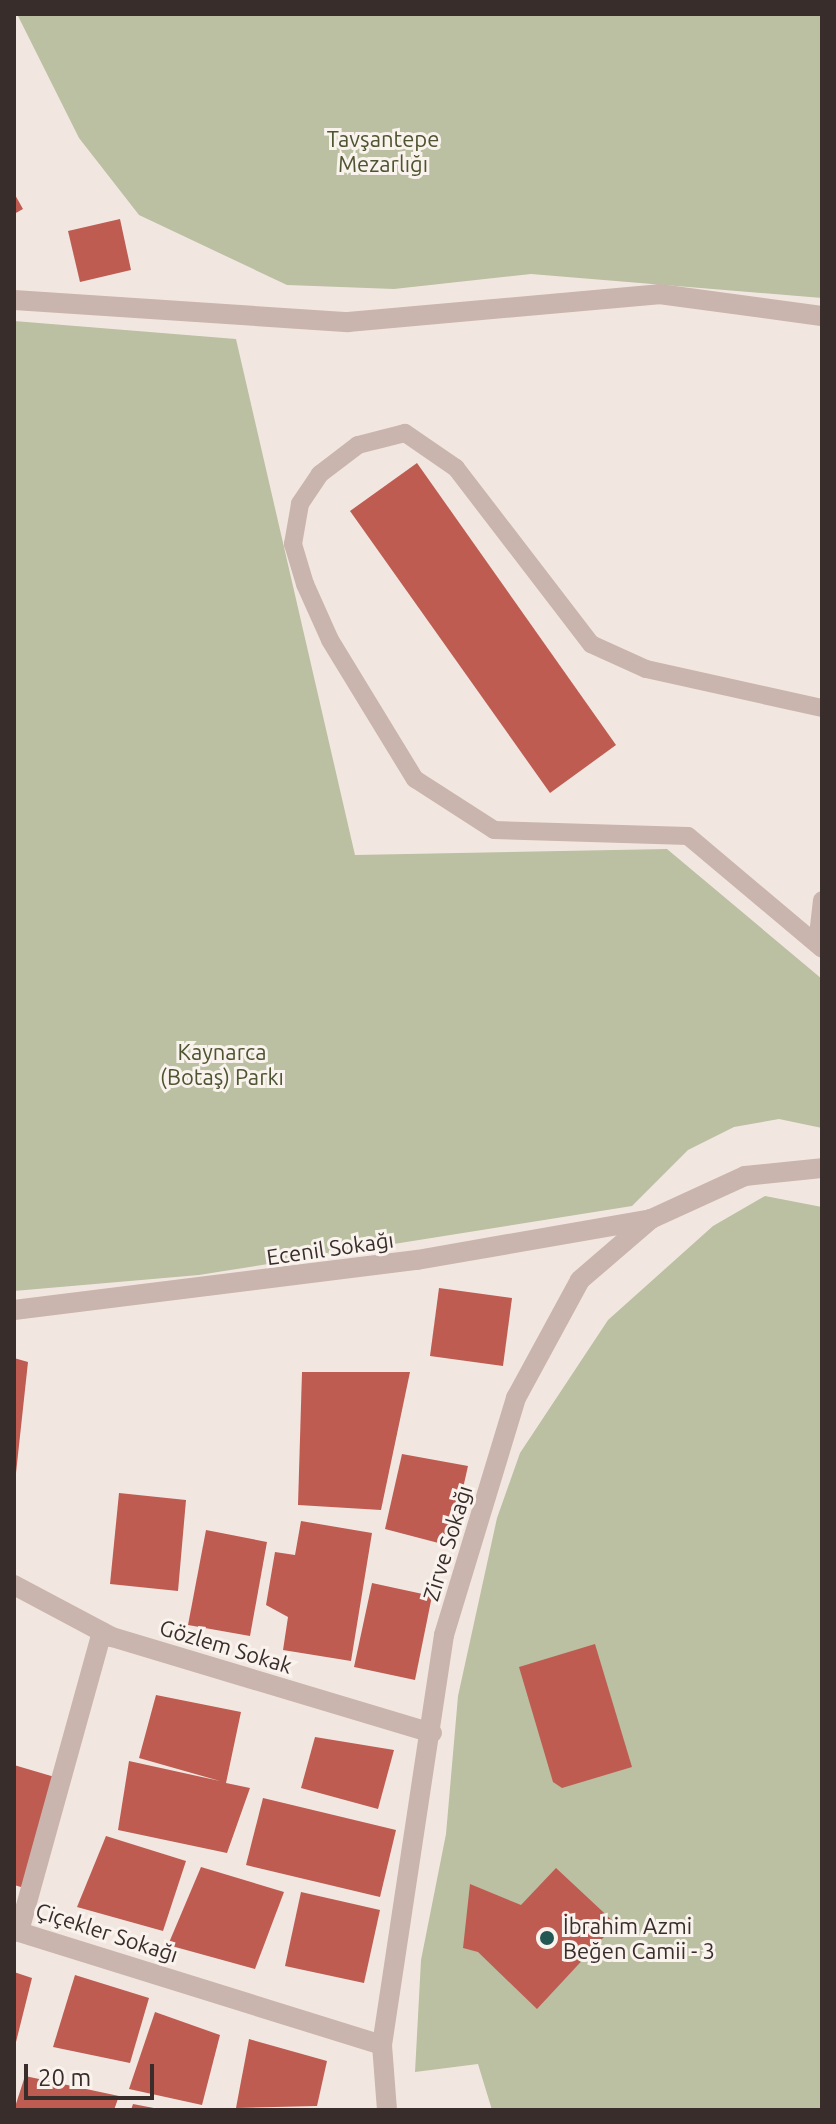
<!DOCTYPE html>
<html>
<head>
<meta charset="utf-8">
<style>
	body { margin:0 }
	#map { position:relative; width:836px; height:2124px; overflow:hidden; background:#f2e7e0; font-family:Ubuntu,sans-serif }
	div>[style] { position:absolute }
	.green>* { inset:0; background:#bac0a1 }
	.building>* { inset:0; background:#be5c52 }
	.service>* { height:18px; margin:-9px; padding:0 9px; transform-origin:9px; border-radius:9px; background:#c9b5ad }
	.minor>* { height:20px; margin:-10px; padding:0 10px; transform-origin:10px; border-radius:10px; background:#c9b5ad }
	.dots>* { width:22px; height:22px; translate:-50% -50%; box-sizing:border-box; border:4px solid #f9f2ed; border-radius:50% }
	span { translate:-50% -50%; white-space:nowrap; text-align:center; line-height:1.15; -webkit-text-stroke:6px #f9f2ed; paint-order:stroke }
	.park-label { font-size:22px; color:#4d5530 }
	.street-label { font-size:22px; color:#382d2b }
	.poi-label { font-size:22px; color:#382d2b }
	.left { translate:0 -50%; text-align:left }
	.frame { position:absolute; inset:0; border:16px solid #382d2b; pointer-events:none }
	.scale { position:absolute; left:24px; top:2064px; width:130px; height:36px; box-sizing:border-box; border:4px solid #382d2b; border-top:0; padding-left:10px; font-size:24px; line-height:28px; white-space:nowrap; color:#382d2b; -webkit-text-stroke:6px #f9f2ed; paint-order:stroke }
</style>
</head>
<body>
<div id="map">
	<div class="green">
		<i style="clip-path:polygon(17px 14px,822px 14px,822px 298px,531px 274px,394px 289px,287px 285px,139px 215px,79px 138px)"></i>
		<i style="clip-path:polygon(14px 321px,236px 339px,355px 855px,667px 849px,822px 979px,822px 1128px,779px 1119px,734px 1127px,688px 1150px,632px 1206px,199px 1275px,14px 1291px)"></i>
		<i style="clip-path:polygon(765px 1196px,822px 1207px,822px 2110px,492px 2110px,478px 2064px,415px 2072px,421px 1960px,446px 1834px,458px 1696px,497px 1518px,520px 1453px,608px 1320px,713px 1226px)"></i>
	</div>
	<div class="building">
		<i style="clip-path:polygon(14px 193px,23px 209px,14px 214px)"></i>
		<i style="clip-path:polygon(120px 219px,131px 270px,80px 282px,68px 231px)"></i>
		<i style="clip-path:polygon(417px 463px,616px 745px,550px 793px,350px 511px)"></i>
		<i style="clip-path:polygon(439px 1288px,512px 1298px,503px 1366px,430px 1356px)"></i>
		<i style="clip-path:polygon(14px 1358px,28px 1362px,16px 1473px,14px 1473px)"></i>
		<i style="clip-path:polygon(302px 1372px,410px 1372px,381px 1510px,298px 1505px)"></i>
		<i style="clip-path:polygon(402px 1454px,468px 1466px,450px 1546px,385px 1529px)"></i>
		<i style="clip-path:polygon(119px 1493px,186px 1500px,178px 1591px,110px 1584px)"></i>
		<i style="clip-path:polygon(301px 1521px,372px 1533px,351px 1661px,283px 1650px,288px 1617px,266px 1605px,275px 1552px,295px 1555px)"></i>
		<i style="clip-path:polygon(206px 1530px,267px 1542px,250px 1636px,188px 1625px)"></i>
		<i style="clip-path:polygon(372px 1583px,432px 1596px,415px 1680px,354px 1667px)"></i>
		<i style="clip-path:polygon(595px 1644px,632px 1767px,562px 1788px,553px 1782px,519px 1667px)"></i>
		<i style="clip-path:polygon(156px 1695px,241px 1712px,226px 1783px,250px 1788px,227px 1853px,118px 1830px,129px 1761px,220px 1781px,139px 1758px)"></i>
		<i style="clip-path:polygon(315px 1737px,394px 1750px,378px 1809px,301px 1788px)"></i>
		<i style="clip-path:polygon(14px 1765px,58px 1778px,28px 1889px,14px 1885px)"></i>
		<i style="clip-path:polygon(263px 1798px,396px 1830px,380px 1897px,246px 1865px)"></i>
		<i style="clip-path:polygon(106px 1836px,186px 1861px,163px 1931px,77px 1907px)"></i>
		<i style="clip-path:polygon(201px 1867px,284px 1892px,255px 1969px,168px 1945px)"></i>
		<i style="clip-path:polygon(556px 1868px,616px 1924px,537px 2009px,478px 1952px,463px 1948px,470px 1884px,521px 1905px)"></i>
		<i style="clip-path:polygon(301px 1892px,380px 1910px,364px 1983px,285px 1966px)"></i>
		<i style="clip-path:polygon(14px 1972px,32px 1978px,15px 2046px,14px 2046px)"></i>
		<i style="clip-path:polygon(75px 1975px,149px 1998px,130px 2063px,53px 2047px)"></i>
		<i style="clip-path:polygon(155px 2012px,220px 2035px,202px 2105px,129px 2089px)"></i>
		<i style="clip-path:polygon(249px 2039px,327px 2061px,317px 2106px,236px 2108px)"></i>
		<i style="clip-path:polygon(25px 2076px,119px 2096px,114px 2110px,14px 2110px)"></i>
		<i style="clip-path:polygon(133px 2104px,159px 2109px,159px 2110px,131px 2110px)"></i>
	</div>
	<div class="service">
		<i style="left:822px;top:708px;width:180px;rotate:-167.5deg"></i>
		<i style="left:646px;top:669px;width:60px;rotate:-155.6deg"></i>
		<i style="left:591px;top:644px;width:222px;rotate:-127.5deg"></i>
		<i style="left:456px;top:468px;width:62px;rotate:-145.5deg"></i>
		<i style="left:405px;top:433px;width:49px;rotate:165.7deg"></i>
		<i style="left:358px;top:445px;width:48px;rotate:142.7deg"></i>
		<i style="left:320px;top:474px;width:36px;rotate:124deg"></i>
		<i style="left:300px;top:504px;width:41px;rotate:99.9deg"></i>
		<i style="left:293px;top:544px;width:42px;rotate:73.3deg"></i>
		<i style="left:305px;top:584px;width:61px;rotate:65.9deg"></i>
		<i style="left:330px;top:640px;width:163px;rotate:58.6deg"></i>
		<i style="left:415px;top:779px;width:94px;rotate:32.8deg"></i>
		<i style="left:494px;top:830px;width:194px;rotate:1.8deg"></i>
		<i style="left:688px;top:836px;width:175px;rotate:40.1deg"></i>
		<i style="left:817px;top:944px;width:44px;rotate:-83.5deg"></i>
	</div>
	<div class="minor">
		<i style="left:14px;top:300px;width:335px;rotate:3.8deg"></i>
		<i style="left:348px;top:322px;width:312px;rotate:-5.1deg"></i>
		<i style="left:659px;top:294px;width:164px;rotate:7.7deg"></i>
		<i style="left:14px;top:1310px;width:406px;rotate:-7.1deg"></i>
		<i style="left:417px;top:1260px;width:238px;rotate:-9.9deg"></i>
		<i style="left:14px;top:1585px;width:111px;rotate:28deg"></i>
		<i style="left:112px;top:1637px;width:334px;rotate:16.7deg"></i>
		<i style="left:102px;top:1632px;width:311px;rotate:105.5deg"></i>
		<i style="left:19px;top:1932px;width:380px;rotate:17.3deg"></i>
		<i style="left:387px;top:2110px;width:65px;rotate:-94.4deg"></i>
		<i style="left:382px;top:2045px;width:415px;rotate:-81.4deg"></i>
		<i style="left:444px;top:1635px;width:248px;rotate:-73.1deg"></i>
		<i style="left:516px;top:1398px;width:134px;rotate:-61.5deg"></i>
		<i style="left:580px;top:1280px;width:94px;rotate:-40.7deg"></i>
		<i style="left:651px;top:1219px;width:103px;rotate:-24.6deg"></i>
		<i style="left:745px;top:1176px;width:77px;rotate:-5.9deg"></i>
	</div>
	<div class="dots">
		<i style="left:547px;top:1938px;background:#235753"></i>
	</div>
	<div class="park-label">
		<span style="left:383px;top:151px">Tavşantepe<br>Mezarlığı</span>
		<span style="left:222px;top:1064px">Kaynarca<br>(Botaş) Parkı</span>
	</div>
	<div class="street-label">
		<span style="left:330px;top:1248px;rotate:-8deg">Ecenil Sokağı</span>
		<span style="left:447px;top:1543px;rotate:-73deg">Zirve Sokağı</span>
		<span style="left:226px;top:1646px;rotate:17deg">Gözlem Sokak</span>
		<span style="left:107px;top:1932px;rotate:18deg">Çiçekler Sokağı</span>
	</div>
	<div class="poi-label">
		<span class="left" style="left:563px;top:1938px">İbrahim Azmi<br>Beğen Camii - 3</span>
	</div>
	<div class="frame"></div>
	<div class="scale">20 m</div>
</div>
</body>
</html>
